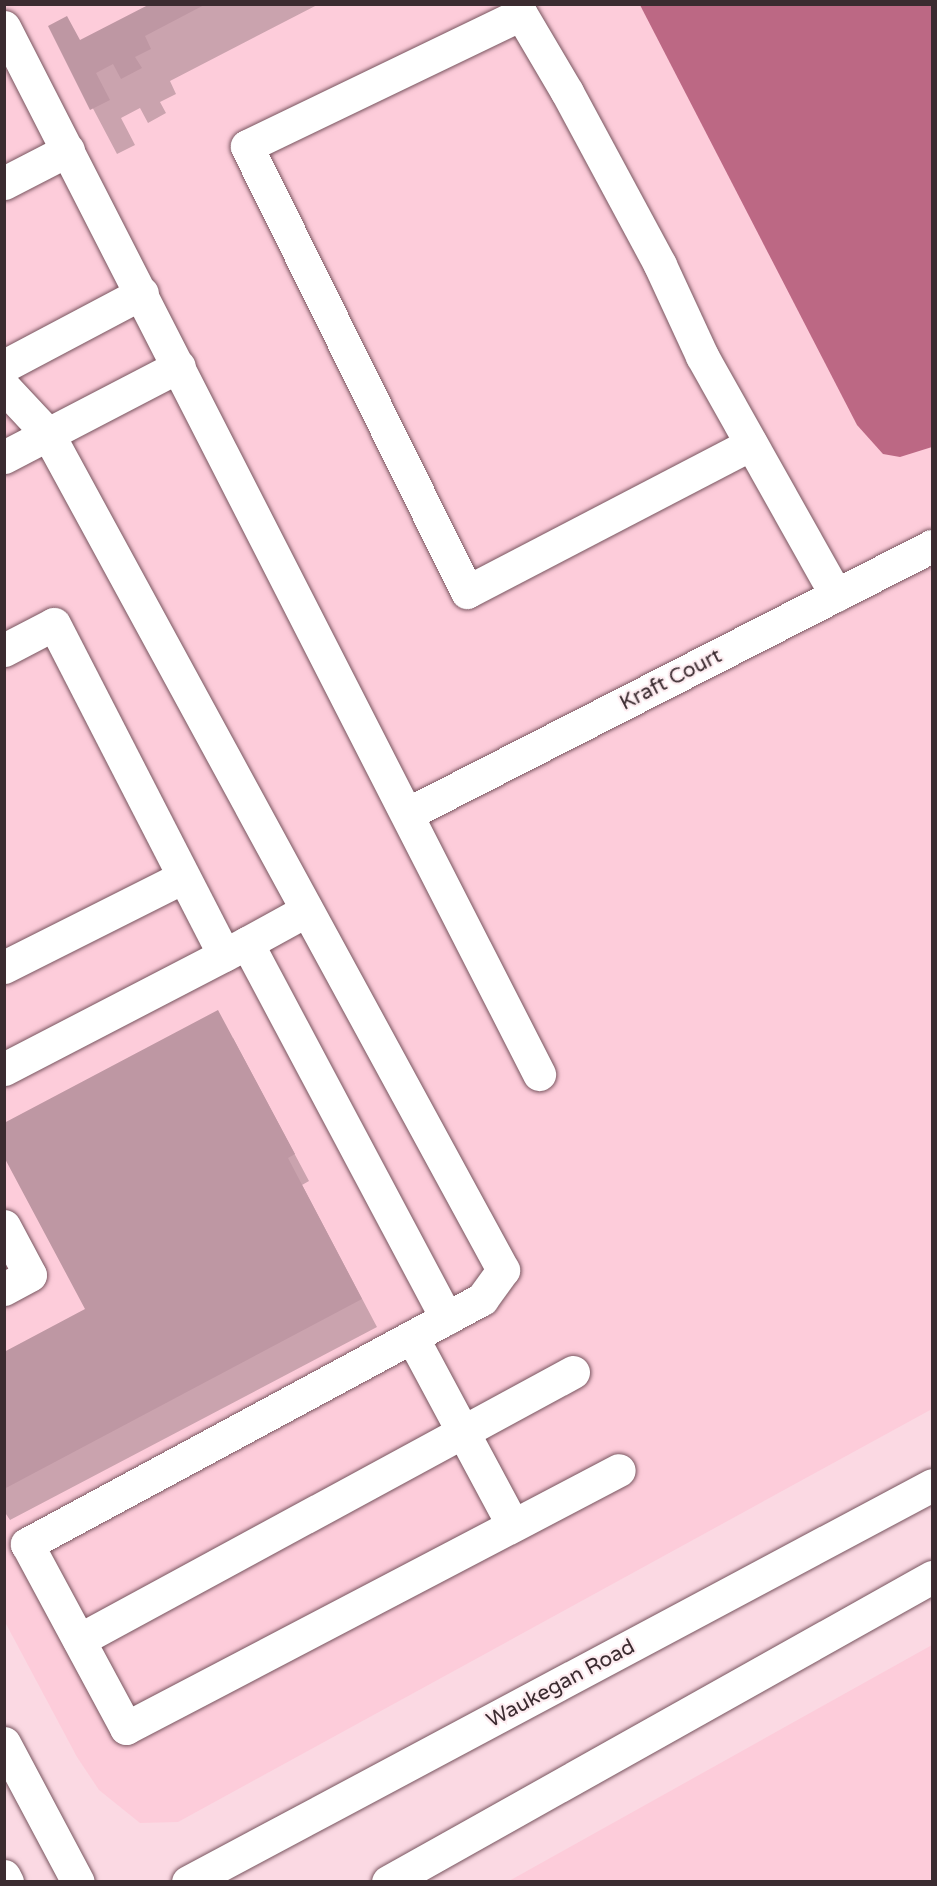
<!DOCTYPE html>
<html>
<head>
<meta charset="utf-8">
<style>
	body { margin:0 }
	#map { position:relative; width:937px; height:1886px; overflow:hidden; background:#fbd9e3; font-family:"Varela Round",sans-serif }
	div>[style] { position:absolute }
	.built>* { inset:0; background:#fdccda }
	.water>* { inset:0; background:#bc6884 }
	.shadow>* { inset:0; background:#0003 }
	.building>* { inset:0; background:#be97a3 }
	.roads { filter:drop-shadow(0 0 2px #78555f) drop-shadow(0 0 2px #78555f) }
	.minor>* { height:33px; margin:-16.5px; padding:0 16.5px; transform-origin:16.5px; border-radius:16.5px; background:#fff }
	.major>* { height:33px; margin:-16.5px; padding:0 16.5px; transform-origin:16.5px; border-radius:16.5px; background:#fff }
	span { translate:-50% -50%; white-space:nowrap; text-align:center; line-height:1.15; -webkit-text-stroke:4.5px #fdecf0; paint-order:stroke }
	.street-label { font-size:21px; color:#3b2b30 }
	.frame { position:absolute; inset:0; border:6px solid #3b2b30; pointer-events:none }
</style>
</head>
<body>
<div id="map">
	<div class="built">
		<i style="clip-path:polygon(4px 5px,932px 5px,932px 1409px,178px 1822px,140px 1823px,99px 1790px,77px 1757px,5px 1622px)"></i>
		<i style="clip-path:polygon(932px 1645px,932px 1881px,509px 1881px)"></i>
	</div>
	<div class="water">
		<i style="clip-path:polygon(640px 5px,932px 5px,932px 447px,900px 457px,883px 454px,857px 425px)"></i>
	</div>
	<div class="shadow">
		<i style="clip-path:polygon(153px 4px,319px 4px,170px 81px,176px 94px,160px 102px,166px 113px,148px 123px,140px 108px,121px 118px,135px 145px,117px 154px,50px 27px,80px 41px)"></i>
		<i style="clip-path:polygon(233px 1038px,309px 1181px,302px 1185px,377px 1327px,10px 1520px,4px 1511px,4px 1353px,87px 1309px)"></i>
	</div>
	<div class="building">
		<i style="clip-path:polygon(150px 4px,206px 4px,145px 36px,151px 49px,135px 57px,142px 68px,121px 79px,113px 64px,96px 73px,110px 100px,90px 110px,48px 26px,67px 16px,80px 40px)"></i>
		<i style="clip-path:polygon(218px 1010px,295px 1154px,288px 1158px,362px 1299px,4px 1489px,4px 1352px,85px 1309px,4px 1157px,4px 1123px)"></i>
	</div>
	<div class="roads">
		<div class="minor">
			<i style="left:4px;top:27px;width:1176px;rotate:62.93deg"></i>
			<i style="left:4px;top:183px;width:72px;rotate:-27.3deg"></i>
			<i style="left:4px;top:366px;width:156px;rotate:-27.9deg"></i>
			<i style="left:4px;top:387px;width:64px;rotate:46.9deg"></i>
			<i style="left:48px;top:434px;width:952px;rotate:61.44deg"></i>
			<i style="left:503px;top:1270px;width:36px;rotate:126deg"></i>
			<i style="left:482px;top:1299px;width:517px;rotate:151.7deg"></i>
			<i style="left:27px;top:1544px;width:209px;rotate:61.7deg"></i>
			<i style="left:126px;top:1728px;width:556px;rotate:-27.62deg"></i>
			<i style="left:751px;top:444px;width:320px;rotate:152.5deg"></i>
			<i style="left:467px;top:592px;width:497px;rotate:-116.3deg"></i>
			<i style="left:247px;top:146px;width:304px;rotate:-25.7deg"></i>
			<i style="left:521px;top:14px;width:91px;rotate:59.5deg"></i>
			<i style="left:567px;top:92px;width:196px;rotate:61.7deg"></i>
			<i style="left:660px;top:265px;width:100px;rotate:65.2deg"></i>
			<i style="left:702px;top:356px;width:274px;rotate:60.7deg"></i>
			<i style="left:4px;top:457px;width:197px;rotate:-27.5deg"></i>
			<i style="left:4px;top:650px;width:56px;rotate:-27.5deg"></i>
			<i style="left:54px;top:624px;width:372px;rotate:62.8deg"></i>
			<i style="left:409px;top:813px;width:587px;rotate:-27.05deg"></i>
			<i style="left:247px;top:943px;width:68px;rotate:-28.8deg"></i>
			<i style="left:4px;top:967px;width:200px;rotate:-26.7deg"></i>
			<i style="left:4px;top:1069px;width:274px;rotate:-27.4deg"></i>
			<i style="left:247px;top:943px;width:425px;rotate:62deg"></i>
			<i style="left:4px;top:1226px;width:55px;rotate:62deg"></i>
			<i style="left:30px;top:1275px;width:30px;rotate:152deg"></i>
			<i style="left:412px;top:1337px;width:213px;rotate:61.8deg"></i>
			<i style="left:79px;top:1640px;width:562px;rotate:-28.48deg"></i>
		</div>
		<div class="major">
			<i style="left:4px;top:1743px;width:157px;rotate:62deg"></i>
			<i style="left:4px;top:1876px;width:7px;rotate:63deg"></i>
			<i style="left:188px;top:1882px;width:843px;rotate:-28.08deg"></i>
			<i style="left:388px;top:1882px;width:624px;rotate:-29.28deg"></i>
		</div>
	</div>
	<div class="street-label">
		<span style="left:671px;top:680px;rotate:-27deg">Kraft Court</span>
		<span style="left:561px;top:1684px;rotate:-28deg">Waukegan Road</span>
	</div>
	<div class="frame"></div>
</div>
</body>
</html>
